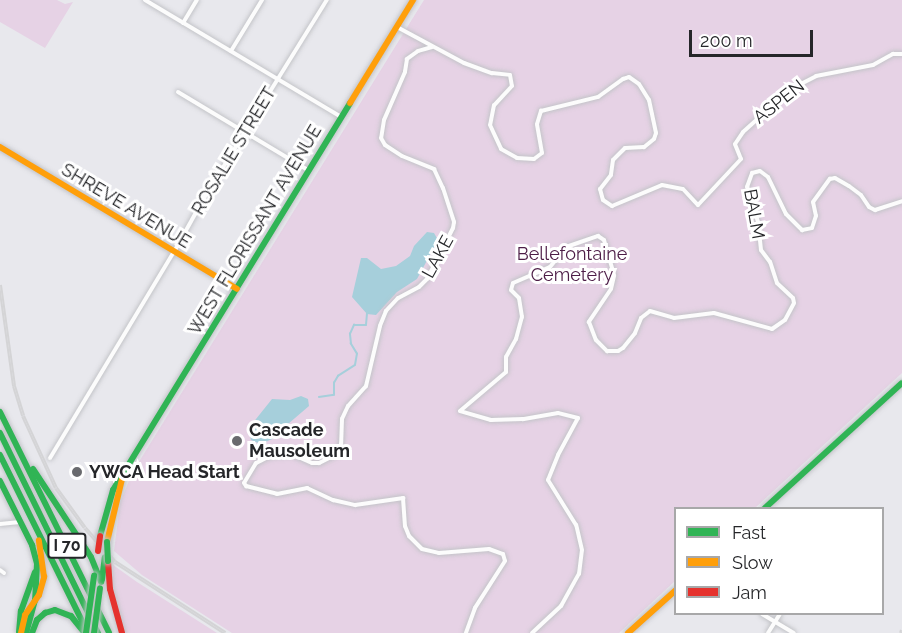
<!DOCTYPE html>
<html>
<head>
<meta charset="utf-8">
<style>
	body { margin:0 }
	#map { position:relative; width:902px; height:633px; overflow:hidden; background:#e8e8ed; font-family:Raleway,sans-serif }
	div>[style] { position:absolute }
	.green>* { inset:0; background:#e6d2e5 }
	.water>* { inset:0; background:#a6cfdb }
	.stream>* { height:1.5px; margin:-0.75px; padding:0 0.75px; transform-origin:0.75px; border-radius:0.75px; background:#a6cfdb }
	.roads { filter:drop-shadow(0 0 2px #c3c4c8) drop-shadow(0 0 2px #c3c4c8) }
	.street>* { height:4px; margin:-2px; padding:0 2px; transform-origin:2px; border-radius:2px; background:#fcfcfc }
	.fast>* { height:6px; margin:-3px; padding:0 3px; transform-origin:3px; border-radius:3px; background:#30b455 }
	.slow>* { height:6px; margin:-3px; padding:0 3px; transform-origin:3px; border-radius:3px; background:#ff9f0a }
	.jam>* { height:6px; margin:-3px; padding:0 3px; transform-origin:3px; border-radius:3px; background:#e5322d }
	.rail>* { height:4px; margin-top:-2px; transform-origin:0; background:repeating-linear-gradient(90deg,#fff 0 4.5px,#d4d4d6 0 9px); box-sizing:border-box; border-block:2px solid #d4d4d6 }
	.bridges { filter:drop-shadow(0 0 2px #c3c4c8) drop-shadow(0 0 2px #c3c4c8) }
	.fast-bridge>* { height:6px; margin:-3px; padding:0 3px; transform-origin:3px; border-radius:3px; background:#30b455 }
	.jam-bridge>* { height:6px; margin:-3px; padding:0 3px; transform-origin:3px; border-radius:3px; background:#e5322d }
	.dots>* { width:16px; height:16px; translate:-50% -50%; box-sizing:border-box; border:3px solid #fff; border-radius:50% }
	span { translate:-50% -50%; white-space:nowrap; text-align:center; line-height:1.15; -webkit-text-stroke:6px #fff; paint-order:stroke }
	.shield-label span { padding:2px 4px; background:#fff; border:2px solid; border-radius:4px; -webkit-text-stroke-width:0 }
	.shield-label { font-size:16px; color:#252629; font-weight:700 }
	.street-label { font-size:18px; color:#252629 }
	.park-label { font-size:18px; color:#4d1d47 }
	.poi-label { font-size:18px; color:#252629; font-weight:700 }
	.left { translate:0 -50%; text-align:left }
	.legend { position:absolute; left:674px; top:507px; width:210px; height:108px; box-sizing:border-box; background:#fff; border:2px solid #a8a8a9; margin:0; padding:8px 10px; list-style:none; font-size:18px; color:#252629 }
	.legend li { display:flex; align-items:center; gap:12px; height:30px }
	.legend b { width:30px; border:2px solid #a8a8a9 }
	.scale { position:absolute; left:689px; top:30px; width:124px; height:27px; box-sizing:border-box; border:3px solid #252629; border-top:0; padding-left:8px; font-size:18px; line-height:21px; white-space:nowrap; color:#252629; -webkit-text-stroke:4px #fff; paint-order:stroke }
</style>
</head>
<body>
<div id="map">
	<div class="green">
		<i style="clip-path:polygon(0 0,57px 0,65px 4px,73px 2px,45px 48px,0 22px)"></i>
		<i style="clip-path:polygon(424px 0,902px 0,902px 373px,755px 508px,676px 508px,675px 581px,619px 633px,232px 633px,142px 575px,114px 551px,120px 503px,132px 473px)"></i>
		<i style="clip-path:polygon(113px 565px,137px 582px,217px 633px,124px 633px,112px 588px)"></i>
	</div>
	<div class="water">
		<i style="clip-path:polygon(427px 232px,434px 233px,438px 240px,417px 279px,397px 292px,376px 315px,367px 314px,352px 297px,361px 258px,367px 258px,381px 269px,396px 266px,410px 256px,414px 246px)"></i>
		<i style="clip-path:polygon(301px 396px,308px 399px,309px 406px,288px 424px,281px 435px,261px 444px,251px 440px,248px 429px,272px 399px,290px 400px)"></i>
	</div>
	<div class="stream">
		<i style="left:319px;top:397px;width:15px;rotate:-8deg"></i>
		<i style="left:334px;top:395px;width:12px;rotate:-90deg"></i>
		<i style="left:334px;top:383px;width:8px;rotate:-60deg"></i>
		<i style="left:338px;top:376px;width:20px;rotate:-33deg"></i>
		<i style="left:355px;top:365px;width:11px;rotate:-80deg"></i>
		<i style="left:357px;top:354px;width:12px;rotate:-121deg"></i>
		<i style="left:351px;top:344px;width:10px;rotate:-96deg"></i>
		<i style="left:350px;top:334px;width:10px;rotate:-66deg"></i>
		<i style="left:354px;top:325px;width:12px"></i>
		<i style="left:366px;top:325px;width:11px;rotate:-85deg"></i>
	</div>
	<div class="roads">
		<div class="street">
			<i style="left:145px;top:0;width:228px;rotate:30.8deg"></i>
			<i style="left:183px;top:23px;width:27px;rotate:-59deg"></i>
			<i style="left:397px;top:27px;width:76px;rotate:28.2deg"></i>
			<i style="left:464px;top:63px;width:30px;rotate:20deg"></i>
			<i style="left:492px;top:73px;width:18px;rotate:6deg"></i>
			<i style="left:510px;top:75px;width:11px;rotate:80deg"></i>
			<i style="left:512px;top:86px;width:26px;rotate:133deg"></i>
			<i style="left:494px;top:105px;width:20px;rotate:101deg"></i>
			<i style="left:490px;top:125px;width:26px;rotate:65deg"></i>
			<i style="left:501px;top:149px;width:18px;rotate:29deg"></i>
			<i style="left:517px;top:158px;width:17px;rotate:3deg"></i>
			<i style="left:534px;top:159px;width:10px;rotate:-37deg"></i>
			<i style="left:542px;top:153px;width:29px;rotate:-100deg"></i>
			<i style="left:537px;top:124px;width:14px;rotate:-73deg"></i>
			<i style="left:541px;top:111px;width:59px;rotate:-13.8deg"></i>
			<i style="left:598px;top:97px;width:31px;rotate:-36deg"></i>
			<i style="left:623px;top:79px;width:6px;rotate:-18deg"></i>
			<i style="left:629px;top:77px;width:12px;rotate:35deg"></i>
			<i style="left:639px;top:84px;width:19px;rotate:58deg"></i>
			<i style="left:649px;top:100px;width:34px;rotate:78deg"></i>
			<i style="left:656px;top:133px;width:6px;rotate:108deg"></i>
			<i style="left:654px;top:139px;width:13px;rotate:141deg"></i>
			<i style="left:644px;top:147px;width:19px;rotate:177deg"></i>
			<i style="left:625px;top:148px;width:17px;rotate:135deg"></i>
			<i style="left:613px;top:160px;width:15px;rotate:98deg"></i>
			<i style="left:611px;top:175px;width:18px;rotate:128deg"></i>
			<i style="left:600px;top:189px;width:11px;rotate:75deg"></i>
			<i style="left:603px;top:200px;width:11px;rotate:34deg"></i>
			<i style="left:612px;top:206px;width:54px;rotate:-22.8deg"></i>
			<i style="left:662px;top:185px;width:21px;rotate:11deg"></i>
			<i style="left:683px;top:189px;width:22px;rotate:47deg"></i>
			<i style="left:698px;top:205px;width:63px;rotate:-46.9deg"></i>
			<i style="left:741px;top:159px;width:16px;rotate:-112deg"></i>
			<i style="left:735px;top:144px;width:14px;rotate:-56deg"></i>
			<i style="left:743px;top:132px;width:64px;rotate:-41.9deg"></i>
			<i style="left:791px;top:89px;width:28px;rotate:-27deg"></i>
			<i style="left:816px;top:76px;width:58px;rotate:-10.9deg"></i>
			<i style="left:873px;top:65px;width:23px;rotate:-29deg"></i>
			<i style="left:893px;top:54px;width:9px"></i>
			<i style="left:432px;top:47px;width:15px;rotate:164deg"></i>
			<i style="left:418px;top:51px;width:14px;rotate:144deg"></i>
			<i style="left:407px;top:59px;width:13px;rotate:99deg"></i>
			<i style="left:405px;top:72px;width:52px;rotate:113.6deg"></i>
			<i style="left:384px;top:120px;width:18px;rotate:99deg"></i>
			<i style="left:381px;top:138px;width:8px;rotate:60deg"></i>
			<i style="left:385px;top:145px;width:20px;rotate:33deg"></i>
			<i style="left:402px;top:156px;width:35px;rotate:22deg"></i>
			<i style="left:434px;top:169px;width:21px;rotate:65deg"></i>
			<i style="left:443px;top:188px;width:36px;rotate:72deg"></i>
			<i style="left:454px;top:222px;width:6px;rotate:99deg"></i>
			<i style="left:453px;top:228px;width:57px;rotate:117deg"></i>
			<i style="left:427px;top:279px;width:11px;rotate:135deg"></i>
			<i style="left:419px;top:287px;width:24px;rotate:152deg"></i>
			<i style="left:398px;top:298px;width:18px;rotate:133deg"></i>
			<i style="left:386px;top:311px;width:16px;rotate:112deg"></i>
			<i style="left:380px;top:326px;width:62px;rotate:103.1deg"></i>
			<i style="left:366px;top:386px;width:27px;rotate:132deg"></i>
			<i style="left:348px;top:406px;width:14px;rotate:115deg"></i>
			<i style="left:342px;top:419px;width:25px;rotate:92deg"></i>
			<i style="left:341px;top:444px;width:11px;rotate:112deg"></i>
			<i style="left:337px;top:454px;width:20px;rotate:153deg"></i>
			<i style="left:319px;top:463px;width:7px;rotate:180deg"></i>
			<i style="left:312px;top:463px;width:22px;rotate:-156deg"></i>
			<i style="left:292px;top:454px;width:22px;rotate:175deg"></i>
			<i style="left:270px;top:456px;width:16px;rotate:153deg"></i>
			<i style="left:256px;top:463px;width:23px;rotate:121deg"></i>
			<i style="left:244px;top:483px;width:4px;rotate:56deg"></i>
			<i style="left:246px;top:486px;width:32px;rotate:14deg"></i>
			<i style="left:277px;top:494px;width:31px;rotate:-11deg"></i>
			<i style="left:307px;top:488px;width:29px;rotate:25deg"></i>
			<i style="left:333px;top:500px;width:23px;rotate:13deg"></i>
			<i style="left:355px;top:505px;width:49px;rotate:-8.3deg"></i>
			<i style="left:403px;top:498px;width:28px;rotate:86deg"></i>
			<i style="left:405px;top:526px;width:11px;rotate:68deg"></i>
			<i style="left:409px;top:536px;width:18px;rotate:45deg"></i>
			<i style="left:422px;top:549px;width:17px;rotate:13deg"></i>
			<i style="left:439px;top:553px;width:50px;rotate:-4.6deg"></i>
			<i style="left:489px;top:549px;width:15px;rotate:20deg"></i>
			<i style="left:503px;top:554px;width:7px;rotate:74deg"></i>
			<i style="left:505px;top:561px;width:56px;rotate:122.6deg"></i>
			<i style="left:475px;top:608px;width:27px;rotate:110deg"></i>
			<i style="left:231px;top:51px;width:60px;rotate:-58.7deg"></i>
			<i style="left:178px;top:92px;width:152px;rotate:31deg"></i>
			<i style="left:50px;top:458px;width:240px;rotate:-59deg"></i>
			<i style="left:174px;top:252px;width:62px;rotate:-60.9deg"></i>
			<i style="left:204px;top:198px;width:233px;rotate:-58.2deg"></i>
			<i style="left:0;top:524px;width:20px;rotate:-6deg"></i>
			<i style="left:0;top:570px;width:5px;rotate:37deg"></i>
			<i style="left:762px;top:614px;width:37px;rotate:31deg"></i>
			<i style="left:532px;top:633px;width:40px;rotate:-43deg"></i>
			<i style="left:561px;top:606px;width:37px;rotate:-61deg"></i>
			<i style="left:579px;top:574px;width:24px;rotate:-83deg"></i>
			<i style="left:582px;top:550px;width:26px;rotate:-103deg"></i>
			<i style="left:576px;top:525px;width:53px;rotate:-121.9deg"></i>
			<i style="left:548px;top:480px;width:27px;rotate:-68deg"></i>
			<i style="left:558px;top:455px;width:42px;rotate:-61.6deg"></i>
			<i style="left:578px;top:418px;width:21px;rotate:-166deg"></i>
			<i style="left:558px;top:413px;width:36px;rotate:170deg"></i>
			<i style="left:523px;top:419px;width:32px;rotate:178deg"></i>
			<i style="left:491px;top:420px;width:32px;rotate:-164deg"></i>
			<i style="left:460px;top:411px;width:60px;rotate:-40.3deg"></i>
			<i style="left:506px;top:372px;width:15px;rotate:-90deg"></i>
			<i style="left:506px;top:357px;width:21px;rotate:-61deg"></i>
			<i style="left:516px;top:339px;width:23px;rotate:-75deg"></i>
			<i style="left:522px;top:317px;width:19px;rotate:-99deg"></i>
			<i style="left:519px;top:298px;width:11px;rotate:-135deg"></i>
			<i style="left:511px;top:290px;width:7px;rotate:-74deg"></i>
			<i style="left:513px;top:283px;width:40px;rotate:-23.4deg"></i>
			<i style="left:550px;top:267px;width:26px;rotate:-51deg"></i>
			<i style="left:566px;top:247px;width:34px;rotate:-19deg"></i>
			<i style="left:598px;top:236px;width:7px;rotate:34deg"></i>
			<i style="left:604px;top:240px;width:37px;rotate:74deg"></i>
			<i style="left:614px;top:276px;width:13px;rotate:103deg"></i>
			<i style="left:611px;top:289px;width:40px;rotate:124deg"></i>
			<i style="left:589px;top:322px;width:19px;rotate:69deg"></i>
			<i style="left:596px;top:340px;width:16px;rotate:45deg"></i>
			<i style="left:607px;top:351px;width:11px"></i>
			<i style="left:618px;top:351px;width:6px;rotate:-31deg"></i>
			<i style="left:623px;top:348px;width:19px;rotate:-51deg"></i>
			<i style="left:635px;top:333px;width:16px;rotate:-68deg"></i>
			<i style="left:641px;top:318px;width:11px;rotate:-38deg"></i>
			<i style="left:650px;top:311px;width:25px;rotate:16deg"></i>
			<i style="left:674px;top:318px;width:40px;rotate:-7.1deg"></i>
			<i style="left:714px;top:313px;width:60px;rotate:15.4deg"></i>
			<i style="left:772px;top:329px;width:16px;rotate:-35deg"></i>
			<i style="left:785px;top:320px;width:19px;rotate:-62deg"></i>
			<i style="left:794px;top:303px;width:5px;rotate:-101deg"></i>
			<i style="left:793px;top:298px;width:22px;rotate:-137deg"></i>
			<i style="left:777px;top:283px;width:22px;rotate:-108deg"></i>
			<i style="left:770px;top:262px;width:15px;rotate:-127deg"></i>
			<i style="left:761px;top:250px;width:28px;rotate:-96deg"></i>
			<i style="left:758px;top:222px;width:37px;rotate:-107deg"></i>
			<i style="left:747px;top:187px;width:15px;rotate:-70deg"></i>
			<i style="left:752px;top:173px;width:8px;rotate:-14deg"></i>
			<i style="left:760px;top:171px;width:10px;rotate:37deg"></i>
			<i style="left:768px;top:177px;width:41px;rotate:64.1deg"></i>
			<i style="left:786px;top:214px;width:23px;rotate:45deg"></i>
			<i style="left:802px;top:230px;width:10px;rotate:-11deg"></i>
			<i style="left:812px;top:228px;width:13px;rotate:-72deg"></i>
			<i style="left:816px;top:216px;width:14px;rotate:-102deg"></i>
			<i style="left:813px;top:202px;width:29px;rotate:-54deg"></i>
			<i style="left:830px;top:179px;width:5px;rotate:-11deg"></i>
			<i style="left:835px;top:178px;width:16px;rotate:30deg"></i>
			<i style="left:849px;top:186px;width:15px;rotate:37deg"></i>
			<i style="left:861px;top:195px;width:14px;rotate:56deg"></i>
			<i style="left:869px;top:207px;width:7px;rotate:27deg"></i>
			<i style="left:875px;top:210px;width:28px;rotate:-18deg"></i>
			<i style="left:768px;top:633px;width:22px;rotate:-58deg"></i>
		</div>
		<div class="fast">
			<i style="left:0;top:412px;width:246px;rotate:63.7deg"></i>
			<i style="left:0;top:433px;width:223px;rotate:63.9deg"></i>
			<i style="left:0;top:455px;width:199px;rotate:63.7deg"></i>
			<i style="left:33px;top:469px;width:105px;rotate:56.6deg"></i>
			<i style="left:91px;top:557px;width:27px;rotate:68deg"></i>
			<i style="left:0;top:481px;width:72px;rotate:63.4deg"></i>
			<i style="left:32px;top:545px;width:20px;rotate:75deg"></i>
			<i style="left:37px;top:564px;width:36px;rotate:93deg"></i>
			<i style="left:35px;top:600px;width:34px;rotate:105deg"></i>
			<i style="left:765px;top:508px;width:185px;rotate:-42.4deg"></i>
			<i style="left:100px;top:536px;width:48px;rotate:-74.2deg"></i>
			<i style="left:113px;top:490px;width:454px;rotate:-58.5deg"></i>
			<i style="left:102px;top:580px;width:23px;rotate:-83deg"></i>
			<i style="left:19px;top:632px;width:21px;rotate:-85deg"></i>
			<i style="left:21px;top:611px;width:41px;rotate:-70.3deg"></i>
			<i style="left:32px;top:633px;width:14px;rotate:-69deg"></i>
			<i style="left:37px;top:620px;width:11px;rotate:-41deg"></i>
			<i style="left:45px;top:613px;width:10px;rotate:-17deg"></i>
			<i style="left:55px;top:610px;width:17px;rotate:21deg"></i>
			<i style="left:71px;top:616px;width:19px;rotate:51deg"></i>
		</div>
		<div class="slow">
			<i style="left:350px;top:103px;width:121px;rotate:-58.5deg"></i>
			<i style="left:0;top:147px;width:276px;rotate:30.9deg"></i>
			<i style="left:107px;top:542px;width:65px;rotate:-76.6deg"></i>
			<i style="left:21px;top:633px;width:18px;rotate:-77deg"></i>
			<i style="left:25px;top:615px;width:24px;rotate:-55deg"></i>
			<i style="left:39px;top:595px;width:19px;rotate:-74deg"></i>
			<i style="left:44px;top:577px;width:37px;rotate:-98deg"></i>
			<i style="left:628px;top:633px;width:64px;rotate:-41.9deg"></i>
		</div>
		<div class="jam">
			<i style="left:108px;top:561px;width:28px;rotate:86deg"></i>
			<i style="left:110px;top:589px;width:46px;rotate:74.7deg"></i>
		</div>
	</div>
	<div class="rail">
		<i style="left:0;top:285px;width:102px;rotate:82.1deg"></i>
		<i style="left:14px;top:386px;width:31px;rotate:73deg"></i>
		<i style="left:23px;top:416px;width:79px;rotate:65.4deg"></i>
		<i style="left:56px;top:488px;width:49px;rotate:54.1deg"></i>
		<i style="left:85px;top:528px;width:45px;rotate:48.6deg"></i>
		<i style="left:115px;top:562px;width:131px;rotate:32.8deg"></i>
		<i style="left:901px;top:633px;width:3px;rotate:-72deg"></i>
	</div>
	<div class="bridges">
		<div class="fast-bridge">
			<i style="left:107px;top:542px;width:19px;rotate:87deg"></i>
			<i style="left:86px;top:633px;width:58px;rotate:-82deg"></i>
			<i style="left:94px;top:633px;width:45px;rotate:-82.4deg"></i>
		</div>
		<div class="jam-bridge">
			<i style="left:98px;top:551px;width:15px;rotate:-82deg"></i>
		</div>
	</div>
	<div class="dots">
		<i style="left:237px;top:441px;background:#696a6e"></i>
		<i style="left:77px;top:472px;background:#696a6e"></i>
	</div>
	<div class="shield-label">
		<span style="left:67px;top:546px">I 70</span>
	</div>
	<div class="street-label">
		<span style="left:779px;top:102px;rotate:-38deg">ASPEN</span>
		<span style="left:234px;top:151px;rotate:-59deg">ROSALIE STREET</span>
		<span style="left:126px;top:206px;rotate:31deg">SHREVE AVENUE</span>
		<span style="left:754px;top:214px;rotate:80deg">BALM</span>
		<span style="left:255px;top:230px;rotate:-59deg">WEST FLORISSANT AVENUE</span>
		<span style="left:438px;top:257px;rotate:-61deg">LAKE</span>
	</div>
	<div class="park-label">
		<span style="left:572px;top:265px">Bellefontaine<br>Cemetery</span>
	</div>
	<div class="poi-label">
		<span class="left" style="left:249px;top:441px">Cascade<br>Mausoleum</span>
		<span class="left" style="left:89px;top:472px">YWCA Head Start</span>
	</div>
	<ul class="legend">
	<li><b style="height:8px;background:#30b455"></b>Fast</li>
	<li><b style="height:8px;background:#ff9f0a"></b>Slow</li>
	<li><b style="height:8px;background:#e5322d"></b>Jam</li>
	</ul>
	<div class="scale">200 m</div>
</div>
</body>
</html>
